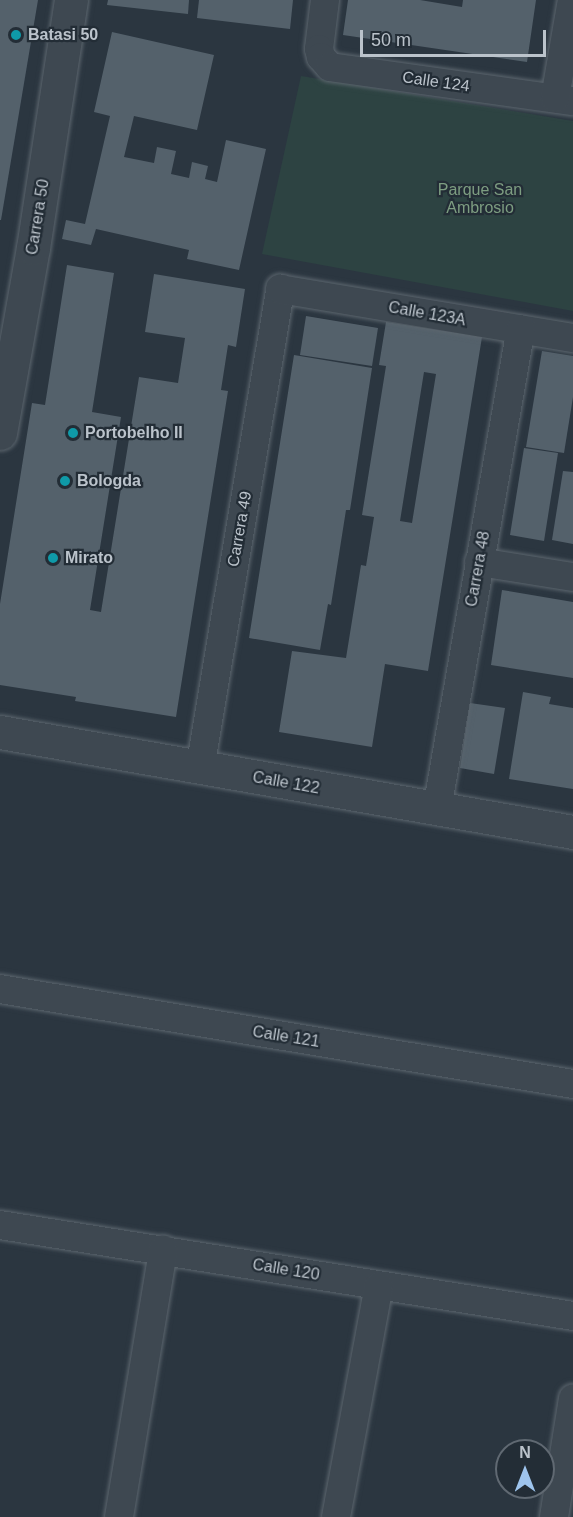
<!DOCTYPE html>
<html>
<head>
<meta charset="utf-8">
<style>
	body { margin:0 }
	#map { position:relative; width:573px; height:1517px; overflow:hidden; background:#2b3640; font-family:Arial,sans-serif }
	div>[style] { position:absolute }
	.green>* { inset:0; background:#2d4342 }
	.building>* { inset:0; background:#54616b }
	.roads { filter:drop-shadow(0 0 2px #5c666e) drop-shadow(0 0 2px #5c666e) }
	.minor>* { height:28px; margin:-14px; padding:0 14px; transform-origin:14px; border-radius:14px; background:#3e4851 }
	.tertiary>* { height:33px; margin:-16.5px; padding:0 16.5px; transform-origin:16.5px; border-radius:16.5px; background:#3e4851 }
	.dots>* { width:16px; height:16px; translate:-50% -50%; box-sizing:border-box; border:3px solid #232d36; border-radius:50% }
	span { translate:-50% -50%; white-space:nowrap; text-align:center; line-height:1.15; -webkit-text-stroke:4.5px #232d36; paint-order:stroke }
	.poi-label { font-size:16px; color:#bbc3cb; font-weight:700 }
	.left { translate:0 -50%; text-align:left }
	.street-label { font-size:16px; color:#bbc3cb }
	.park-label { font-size:16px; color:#7d9d81 }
	.north { position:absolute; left:495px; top:1439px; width:60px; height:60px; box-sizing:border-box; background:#232d36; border:2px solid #606972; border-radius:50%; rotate:0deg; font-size:16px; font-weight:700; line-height:24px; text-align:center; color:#bbc3cb }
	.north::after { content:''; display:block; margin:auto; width:21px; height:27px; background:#9ec4ed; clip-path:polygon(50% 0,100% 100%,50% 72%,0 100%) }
	.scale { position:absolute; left:360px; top:30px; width:186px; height:27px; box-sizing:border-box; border:3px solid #bbc3cb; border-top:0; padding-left:8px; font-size:18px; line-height:21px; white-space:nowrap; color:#bbc3cb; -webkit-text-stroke:4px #232d36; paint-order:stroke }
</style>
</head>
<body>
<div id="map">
	<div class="green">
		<i style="clip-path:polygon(301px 76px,573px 121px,573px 311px,262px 254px)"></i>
	</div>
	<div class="building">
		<i style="clip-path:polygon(0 0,38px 0,1px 220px,0 220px)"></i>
		<i style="clip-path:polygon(108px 0,189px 0,188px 14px,107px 5px)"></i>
		<i style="clip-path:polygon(199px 0,293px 0,290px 29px,197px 18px)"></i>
		<i style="clip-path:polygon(348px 0,420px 0,462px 7px,463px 0,536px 0,527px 62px,343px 35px)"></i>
		<i style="clip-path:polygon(112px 32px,214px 55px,197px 130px,134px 116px,124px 157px,154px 163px,157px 147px,176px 151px,171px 174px,189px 178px,192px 162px,208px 166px,205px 179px,217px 182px,226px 140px,266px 149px,239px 270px,187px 259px,189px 250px,96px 229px,91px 245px,62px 239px,66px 220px,85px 224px,110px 116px,94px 112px)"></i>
		<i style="clip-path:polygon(67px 265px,114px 273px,92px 412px,121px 417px,90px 610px,101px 612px,139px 377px,178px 383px,185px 338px,145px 332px,154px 274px,245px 289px,236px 347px,228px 345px,221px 390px,228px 391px,176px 717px,75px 701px,76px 697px,0 685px,0 604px,32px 403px,45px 405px)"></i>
		<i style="clip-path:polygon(306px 316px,378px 328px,372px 366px,300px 355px)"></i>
		<i style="clip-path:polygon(evenodd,386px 322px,482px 337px,428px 671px,385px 664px,372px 747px,279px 732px,292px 651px,346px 658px,361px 565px,366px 566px,374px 517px,362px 515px,386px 366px,379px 365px,386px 322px,424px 372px,436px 374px,412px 523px,400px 521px,424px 372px)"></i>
		<i style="clip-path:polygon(542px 351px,573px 356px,573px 397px,564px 453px,526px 447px)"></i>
		<i style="clip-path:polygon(294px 355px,372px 368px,350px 510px,346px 510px,331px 605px,328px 604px,320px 650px,249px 638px)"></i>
		<i style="clip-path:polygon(524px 448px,558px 453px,544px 541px,510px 535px)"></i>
		<i style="clip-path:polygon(563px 471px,573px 472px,573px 544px,552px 540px)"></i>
		<i style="clip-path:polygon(502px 590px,573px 602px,573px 678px,491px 665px)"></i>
		<i style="clip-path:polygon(523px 692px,551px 697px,549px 704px,573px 708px,573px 789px,509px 779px)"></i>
		<i style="clip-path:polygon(470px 703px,505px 708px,494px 774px,460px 768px)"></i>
	</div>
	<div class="roads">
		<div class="minor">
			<i style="left:325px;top:0;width:49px;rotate:97deg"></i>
			<i style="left:319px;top:49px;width:8px;rotate:76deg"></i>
			<i style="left:321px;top:57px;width:13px;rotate:48deg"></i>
			<i style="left:330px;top:67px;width:245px;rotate:8deg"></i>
			<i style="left:555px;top:98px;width:99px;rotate:-80.2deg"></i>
			<i style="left:479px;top:562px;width:95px;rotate:9.1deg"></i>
			<i style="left:200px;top:769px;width:487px;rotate:-80.5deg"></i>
			<i style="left:280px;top:289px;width:297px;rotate:9.5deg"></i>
			<i style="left:437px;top:809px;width:487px;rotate:-80.1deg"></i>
			<i style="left:0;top:989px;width:581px;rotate:9.41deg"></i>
			<i style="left:0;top:1225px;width:580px;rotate:9.02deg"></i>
			<i style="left:119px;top:1517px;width:271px;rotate:-80.6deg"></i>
			<i style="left:336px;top:1517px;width:235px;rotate:-79.5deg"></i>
			<i style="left:554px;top:1517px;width:120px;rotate:-80.9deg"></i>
		</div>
		<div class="tertiary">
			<i style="left:0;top:433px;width:188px;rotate:-79.9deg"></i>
			<i style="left:33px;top:248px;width:251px;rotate:-81.3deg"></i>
			<i style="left:0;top:732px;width:582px;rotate:9.9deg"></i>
		</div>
	</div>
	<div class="dots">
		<i style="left:16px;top:35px;background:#0f9aa8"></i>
		<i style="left:73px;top:433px;background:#0f9aa8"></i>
		<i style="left:65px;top:481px;background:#0f9aa8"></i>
		<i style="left:53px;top:558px;background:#0f9aa8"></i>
	</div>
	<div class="poi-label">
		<span class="left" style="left:28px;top:35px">Batasi 50</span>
		<span class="left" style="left:85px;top:433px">Portobelho II</span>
		<span class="left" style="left:77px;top:481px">Bologda</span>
		<span class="left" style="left:65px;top:558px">Mirato</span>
	</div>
	<div class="street-label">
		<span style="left:436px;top:82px;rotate:8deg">Calle 124</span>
		<span style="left:38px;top:217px;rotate:-81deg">Carrera 50</span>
		<span style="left:427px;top:314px;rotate:10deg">Calle 123A</span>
		<span style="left:240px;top:529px;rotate:-80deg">Carrera 49</span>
		<span style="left:478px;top:569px;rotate:-80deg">Carrera 48</span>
		<span style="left:286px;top:783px;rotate:10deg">Calle 122</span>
		<span style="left:286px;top:1037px;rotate:9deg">Calle 121</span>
		<span style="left:286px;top:1270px;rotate:9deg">Calle 120</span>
	</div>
	<div class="park-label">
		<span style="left:480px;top:199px">Parque San<br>Ambrosio</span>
	</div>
	<div class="north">N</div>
	<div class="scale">50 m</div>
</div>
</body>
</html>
